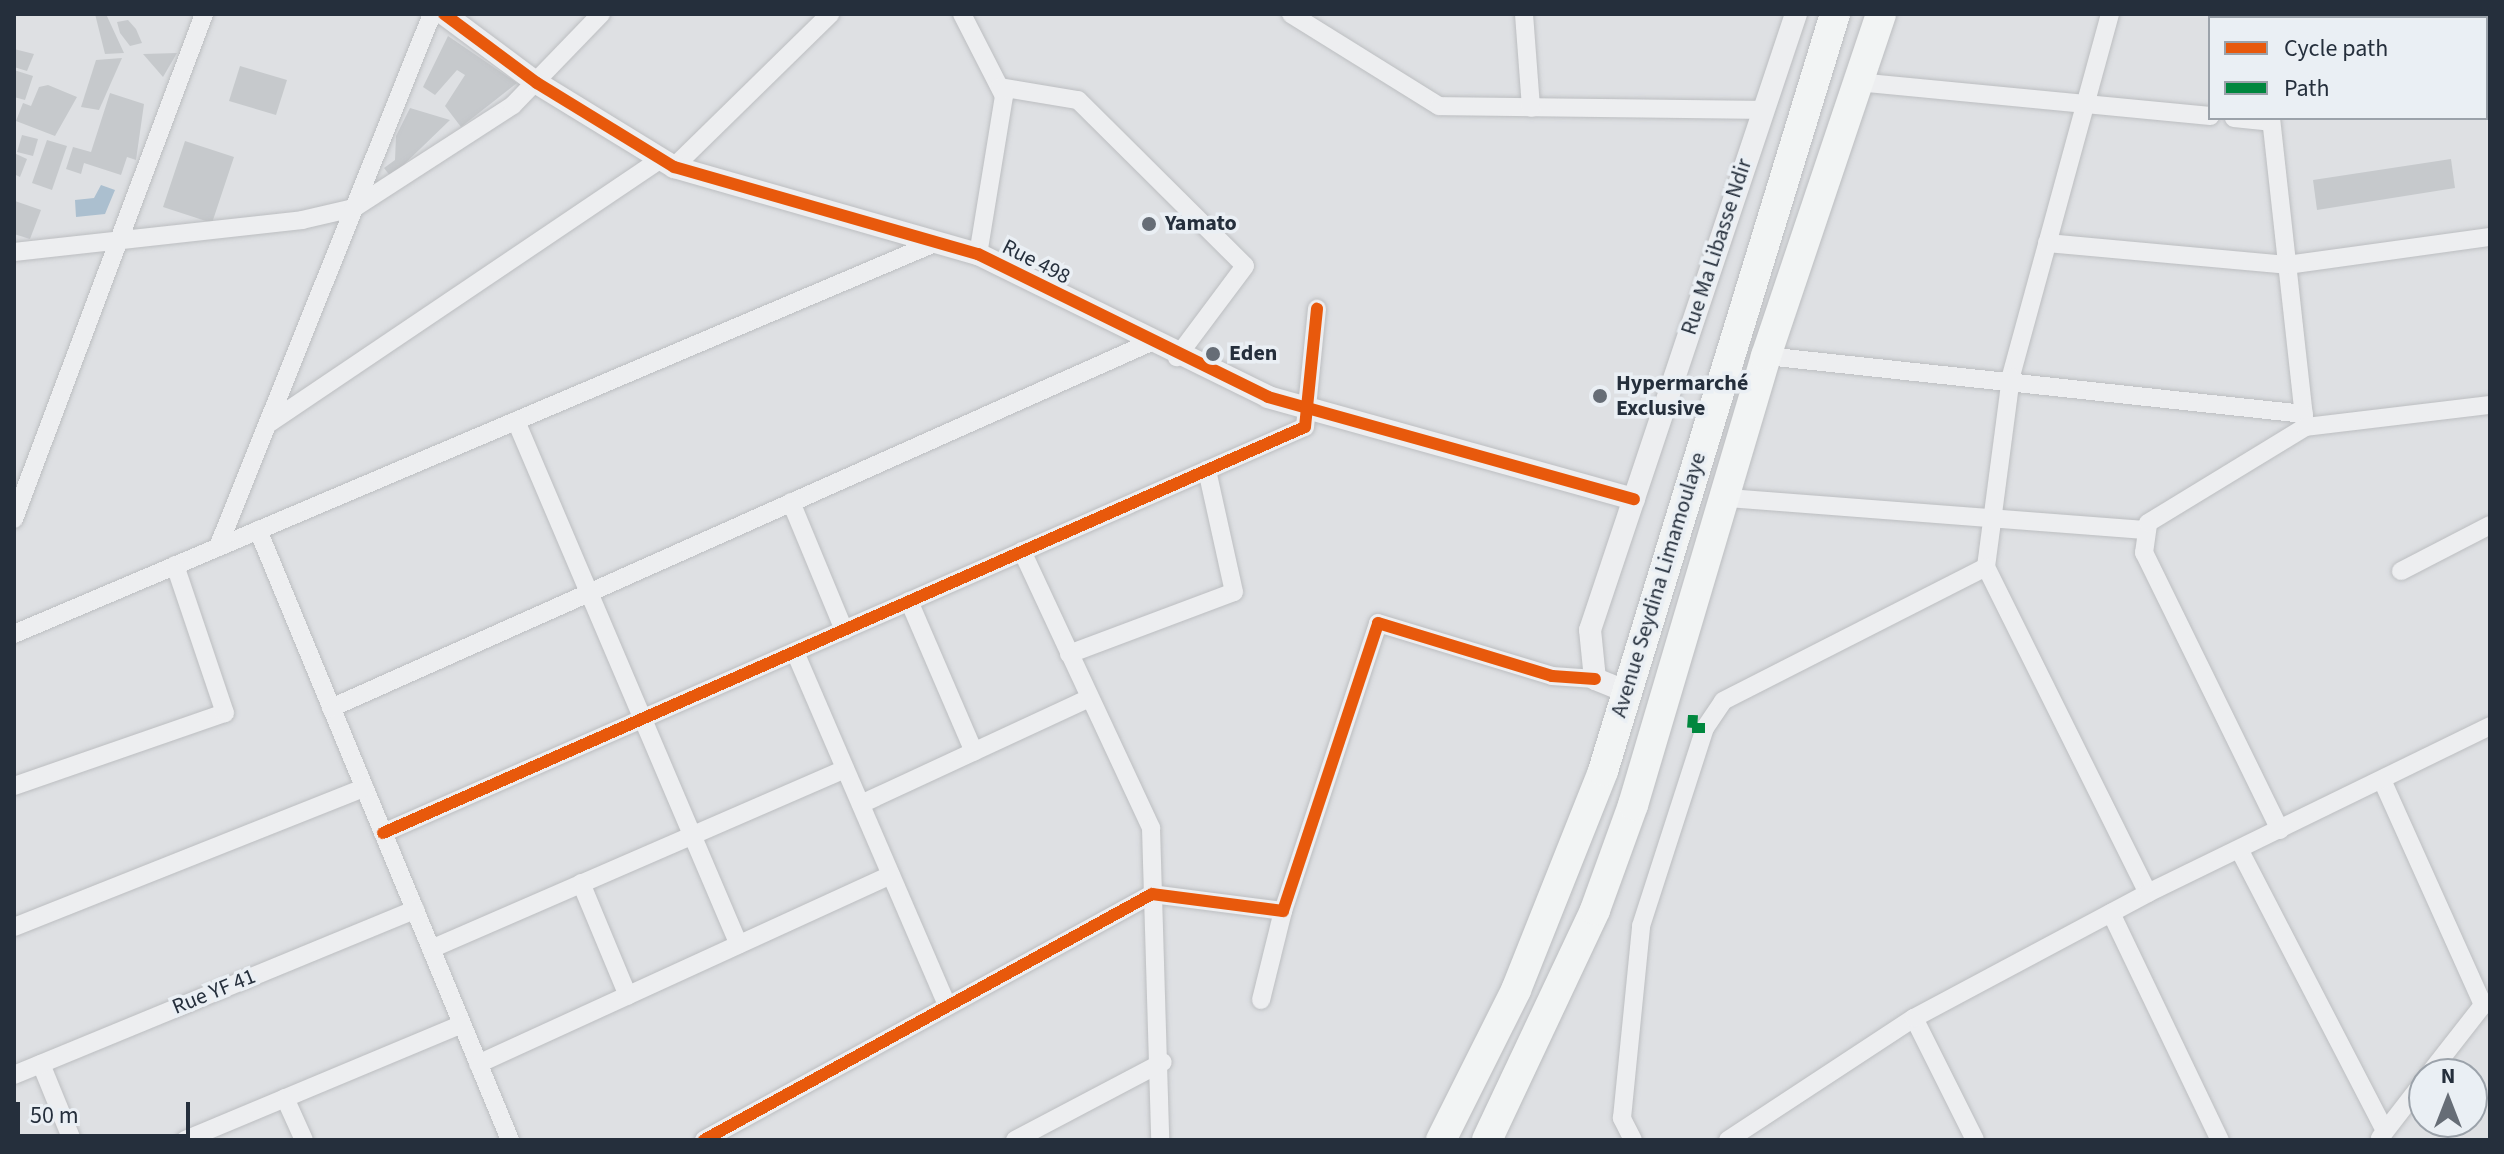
<!DOCTYPE html>
<html>
<head>
<meta charset="utf-8">
<style>
	body { margin:0 }
	#map { position:relative; width:2504px; height:1154px; overflow:hidden; background:#dee0e3; font-family:"Source Sans 3",sans-serif }
	div>[style] { position:absolute }
	.water>* { inset:0; background:#abbfcf }
	.building>* { inset:0; background:#c6c9cc }
	.roads { filter:drop-shadow(0 0 2px #bcbec1) drop-shadow(0 0 2px #bcbec1) }
	.minor>* { height:18px; margin:-9px; padding:0 9px; transform-origin:9px; border-radius:9px; background:#edeef0 }
	.tertiary>* { height:22px; margin:-11px; padding:0 11px; transform-origin:11px; border-radius:11px; background:#edeef0 }
	.trunk>* { height:30px; margin:-15px; padding:0 15px; transform-origin:15px; border-radius:15px; background:#f2f4f4 }
	.quiet>* { height:10px; margin-top:-5px; transform-origin:0; background:repeating-linear-gradient(90deg,#00873e 0 20px,transparent 0 30px) }
	.cycleway>* { height:12px; margin:-6px; padding:0 6px; transform-origin:6px; border-radius:6px; background:#e8590c }
	.dots>* { width:22px; height:22px; translate:-50% -50%; box-sizing:border-box; border:4px solid #eaeff4; border-radius:50% }
	span { translate:-50% -50%; white-space:nowrap; text-align:center; line-height:1.15; -webkit-text-stroke:7px #eaeff4; paint-order:stroke }
	.poi-label { font-size:22px; color:#252f3c; font-weight:700 }
	.left { translate:0 -50%; text-align:left }
	.street-label { font-size:22px; color:#252f3c }
	.frame { position:absolute; inset:0; border:16px solid #252f3c; pointer-events:none }
	.legend { position:absolute; left:2208px; top:16px; width:280px; height:104px; box-sizing:border-box; background:#eaeff4; border:2px solid #9ba2aa; margin:0; padding:10px 14px; list-style:none; font-size:24px; color:#252f3c }
	.legend li { display:flex; align-items:center; gap:16px; height:40px }
	.legend b { width:40px; border:2px solid #9ba2aa }
	.north { position:absolute; left:2408px; top:1058px; width:80px; height:80px; box-sizing:border-box; background:#eaeff4; border:2px solid #9ba2aa; border-radius:50%; rotate:0deg; font-size:22px; font-weight:700; line-height:32px; text-align:center; color:#252f3c }
	.north::after { content:''; display:block; margin:auto; width:28px; height:36px; background:#666d76; clip-path:polygon(50% 0,100% 100%,50% 72%,0 100%) }
	.scale { position:absolute; left:16px; top:1102px; width:174px; height:36px; box-sizing:border-box; border:4px solid #252f3c; border-top:0; padding-left:10px; font-size:24px; line-height:28px; white-space:nowrap; color:#252f3c; -webkit-text-stroke:6px #eaeff4; paint-order:stroke }
</style>
</head>
<body>
<div id="map">
	<div class="water">
		<i style="clip-path:polygon(101px 185px,115px 190px,105px 214px,76px 217px,75px 200px,94px 198px)"></i>
	</div>
	<div class="building">
		<i style="clip-path:polygon(95px 14px,106px 14px,124px 53px,105px 54px)"></i>
		<i style="clip-path:polygon(2292px 14px,2433px 14px,2434px 18px,2292px 18px)"></i>
		<i style="clip-path:polygon(128px 20px,136px 29px,142px 43px,130px 46px,120px 33px,117px 22px)"></i>
		<i style="clip-path:polygon(448px 36px,517px 83px,461px 127px,445px 106px,465px 75px,457px 70px,435px 95px,423px 87px)"></i>
		<i style="clip-path:polygon(14px 49px,34px 54px,27px 71px,14px 67px)"></i>
		<i style="clip-path:polygon(177px 53px,163px 77px,143px 54px)"></i>
		<i style="clip-path:polygon(122px 58px,99px 110px,81px 107px,96px 60px)"></i>
		<i style="clip-path:polygon(240px 66px,287px 80px,276px 115px,229px 101px)"></i>
		<i style="clip-path:polygon(14px 70px,33px 76px,25px 100px,14px 97px)"></i>
		<i style="clip-path:polygon(48px 85px,77px 97px,55px 136px,16px 121px,23px 103px,31px 106px,39px 87px)"></i>
		<i style="clip-path:polygon(110px 93px,144px 104px,136px 160px,127px 157px,121px 175px,84px 163px,81px 174px,66px 169px,73px 147px,91px 152px)"></i>
		<i style="clip-path:polygon(410px 108px,450px 120px,391px 177px,384px 168px,395px 160px,396px 136px)"></i>
		<i style="clip-path:polygon(22px 135px,38px 139px,33px 156px,17px 152px)"></i>
		<i style="clip-path:polygon(47px 140px,67px 146px,52px 190px,32px 183px)"></i>
		<i style="clip-path:polygon(185px 141px,234px 157px,212px 223px,163px 207px)"></i>
		<i style="clip-path:polygon(14px 153px,27px 159px,20px 177px,14px 174px)"></i>
		<i style="clip-path:polygon(2451px 159px,2455px 188px,2317px 210px,2313px 180px)"></i>
		<i style="clip-path:polygon(15px 201px,41px 210px,30px 239px,14px 234px)"></i>
	</div>
	<div class="roads">
		<div class="minor">
			<i style="left:962px;top:14px;width:92px;rotate:62.9deg"></i>
			<i style="left:1004px;top:96px;width:160px;rotate:99.3deg"></i>
			<i style="left:1291px;top:14px;width:174px;rotate:31.9deg"></i>
			<i style="left:1439px;top:106px;width:322px;rotate:0.7deg"></i>
			<i style="left:1524px;top:14px;width:94px;rotate:85.7deg"></i>
			<i style="left:2110px;top:14px;width:376px;rotate:105.3deg"></i>
			<i style="left:2011px;top:377px;width:192px;rotate:97.5deg"></i>
			<i style="left:1986px;top:567px;width:364px;rotate:63.6deg"></i>
			<i style="left:2260px;top:14px;width:4px;rotate:90deg"></i>
			<i style="left:1857px;top:82px;width:355px;rotate:5.5deg"></i>
			<i style="left:1000px;top:87px;width:79px;rotate:9.5deg"></i>
			<i style="left:1078px;top:100px;width:235px;rotate:44.8deg"></i>
			<i style="left:1245px;top:266px;width:114px;rotate:126.8deg"></i>
			<i style="left:2234px;top:118px;width:37px;rotate:6deg"></i>
			<i style="left:2271px;top:118px;width:308px;rotate:83.7deg"></i>
			<i style="left:674px;top:167px;width:219px;rotate:-44.4deg"></i>
			<i style="left:2047px;top:243px;width:241px;rotate:5.2deg"></i>
			<i style="left:2287px;top:265px;width:205px;rotate:-7.9deg"></i>
			<i style="left:14px;top:252px;width:290px;rotate:-6.3deg"></i>
			<i style="left:302px;top:220px;width:53px;rotate:-13deg"></i>
			<i style="left:354px;top:208px;width:189px;rotate:-32.9deg"></i>
			<i style="left:513px;top:105px;width:127px;rotate:-46deg"></i>
			<i style="left:1766px;top:356px;width:541px;rotate:6.15deg"></i>
			<i style="left:516px;top:421px;width:569px;rotate:66.95deg"></i>
			<i style="left:268px;top:424px;width:472px;rotate:-34deg"></i>
			<i style="left:1728px;top:498px;width:418px;rotate:4.4deg"></i>
			<i style="left:791px;top:502px;width:139px;rotate:67.5deg"></i>
			<i style="left:14px;top:519px;width:540px;rotate:-69.38deg"></i>
			<i style="left:258px;top:530px;width:660px;rotate:67.55deg"></i>
			<i style="left:218px;top:547px;width:574px;rotate:-68.12deg"></i>
			<i style="left:1022px;top:551px;width:306px;rotate:65deg"></i>
			<i style="left:1151px;top:828px;width:312px;rotate:88.3deg"></i>
			<i style="left:2401px;top:571px;width:100px;rotate:-27.3deg"></i>
			<i style="left:909px;top:601px;width:164px;rotate:66.7deg"></i>
			<i style="left:14px;top:634px;width:1003px;rotate:-23.01deg"></i>
			<i style="left:795px;top:652px;width:381px;rotate:66.7deg"></i>
			<i style="left:1069px;top:654px;width:176px;rotate:-20.6deg"></i>
			<i style="left:1234px;top:592px;width:125px;rotate:-102.5deg"></i>
			<i style="left:331px;top:708px;width:896px;rotate:-24.05deg"></i>
			<i style="left:2382px;top:780px;width:247px;rotate:65.8deg"></i>
			<i style="left:2483px;top:1005px;width:88px;rotate:128deg"></i>
			<i style="left:14px;top:786px;width:223px;rotate:-19.1deg"></i>
			<i style="left:225px;top:713px;width:156px;rotate:-108.7deg"></i>
			<i style="left:861px;top:804px;width:251px;rotate:-24.9deg"></i>
			<i style="left:2280px;top:830px;width:309px;rotate:-116.1deg"></i>
			<i style="left:2144px;top:553px;width:30px;rotate:-82deg"></i>
			<i style="left:2148px;top:523px;width:184px;rotate:-31.4deg"></i>
			<i style="left:2305px;top:427px;width:186px;rotate:-6.8deg"></i>
			<i style="left:383px;top:833px;width:1007px;rotate:-23.77deg"></i>
			<i style="left:1305px;top:427px;width:119px;rotate:-84.2deg"></i>
			<i style="left:2240px;top:851px;width:315px;rotate:62.6deg"></i>
			<i style="left:581px;top:883px;width:122px;rotate:67.4deg"></i>
			<i style="left:2111px;top:913px;width:252px;rotate:64.4deg"></i>
			<i style="left:14px;top:927px;width:377px;rotate:-21.7deg"></i>
			<i style="left:431px;top:949px;width:451px;rotate:-23.5deg"></i>
			<i style="left:1261px;top:1000px;width:92px;rotate:-76.1deg"></i>
			<i style="left:1914px;top:1018px;width:136px;rotate:63.4deg"></i>
			<i style="left:41px;top:1064px;width:82px;rotate:67.8deg"></i>
			<i style="left:478px;top:1064px;width:454px;rotate:-24.6deg"></i>
			<i style="left:14px;top:1075px;width:434px;rotate:-22.4deg"></i>
			<i style="left:285px;top:1098px;width:46px;rotate:65.7deg"></i>
			<i style="left:2380px;top:1138px;width:72px;rotate:-52.3deg"></i>
			<i style="left:185px;top:1140px;width:300px;rotate:-22.7deg"></i>
			<i style="left:704px;top:1140px;width:511px;rotate:-28.77deg"></i>
			<i style="left:1152px;top:894px;width:132px;rotate:7.4deg"></i>
			<i style="left:1283px;top:911px;width:303px;rotate:-71.7deg"></i>
			<i style="left:1378px;top:623px;width:182px;rotate:16.9deg"></i>
			<i style="left:1552px;top:676px;width:43px;rotate:4deg"></i>
			<i style="left:1015px;top:1140px;width:167px;rotate:-27.8deg"></i>
			<i style="left:1633px;top:1140px;width:25px;rotate:-117deg"></i>
			<i style="left:1622px;top:1118px;width:193px;rotate:-84.3deg"></i>
			<i style="left:1641px;top:926px;width:208px;rotate:-72.1deg"></i>
			<i style="left:1705px;top:728px;width:32px;rotate:-56deg"></i>
			<i style="left:1723px;top:701px;width:295px;rotate:-27deg"></i>
			<i style="left:1728px;top:1140px;width:222px;rotate:-33.3deg"></i>
			<i style="left:1914px;top:1018px;width:265px;rotate:-28.1deg"></i>
			<i style="left:2148px;top:893px;width:381px;rotate:-26deg"></i>
		</div>
		<div class="tertiary">
			<i style="left:444px;top:14px;width:116px;rotate:36.6deg"></i>
			<i style="left:537px;top:83px;width:161px;rotate:31.5deg"></i>
			<i style="left:674px;top:167px;width:316px;rotate:16deg"></i>
			<i style="left:978px;top:254px;width:323px;rotate:26.2deg"></i>
			<i style="left:1268px;top:397px;width:380px;rotate:15.6deg"></i>
			<i style="left:1625px;top:691px;width:32px;rotate:-158deg"></i>
			<i style="left:1595px;top:679px;width:49px;rotate:-95.8deg"></i>
			<i style="left:1590px;top:630px;width:650px;rotate:-71.51deg"></i>
		</div>
		<div class="trunk">
			<i style="left:1441px;top:1140px;width:168px;rotate:-63.4deg"></i>
			<i style="left:1516px;top:990px;width:236px;rotate:-68.3deg"></i>
			<i style="left:1603px;top:771px;width:792px;rotate:-72.96deg"></i>
			<i style="left:1487px;top:1140px;width:254px;rotate:-64.8deg"></i>
			<i style="left:1595px;top:910px;width:112px;rotate:-70.1deg"></i>
			<i style="left:1633px;top:805px;width:468px;rotate:-73.5deg"></i>
			<i style="left:1766px;top:356px;width:361px;rotate:-71.4deg"></i>
		</div>
	</div>
	<div class="quiet">
		<i style="left:1693px;top:715px;width:13px;rotate:94deg"></i>
		<i style="left:1692px;top:728px;width:13px"></i>
	</div>
	<div class="cycleway">
		<i style="left:444px;top:14px;width:116px;rotate:36.6deg"></i>
		<i style="left:537px;top:83px;width:161px;rotate:31.5deg"></i>
		<i style="left:674px;top:167px;width:316px;rotate:16deg"></i>
		<i style="left:978px;top:254px;width:323px;rotate:26.2deg"></i>
		<i style="left:1268px;top:397px;width:380px;rotate:15.6deg"></i>
		<i style="left:383px;top:833px;width:1007px;rotate:-23.77deg"></i>
		<i style="left:1305px;top:427px;width:119px;rotate:-84.2deg"></i>
		<i style="left:704px;top:1140px;width:511px;rotate:-28.77deg"></i>
		<i style="left:1152px;top:894px;width:132px;rotate:7.4deg"></i>
		<i style="left:1283px;top:911px;width:303px;rotate:-71.7deg"></i>
		<i style="left:1378px;top:623px;width:182px;rotate:16.9deg"></i>
		<i style="left:1552px;top:676px;width:43px;rotate:4deg"></i>
	</div>
	<div class="dots">
		<i style="left:1149px;top:224px;background:#666d76"></i>
		<i style="left:1213px;top:354px;background:#666d76"></i>
		<i style="left:1600px;top:396px;background:#666d76"></i>
	</div>
	<div class="poi-label">
		<span class="left" style="left:1165px;top:224px">Yamato</span>
		<span class="left" style="left:1229px;top:354px">Eden</span>
		<span class="left" style="left:1616px;top:396px">Hypermarché<br>Exclusive</span>
	</div>
	<div class="street-label">
		<span style="left:1717px;top:247px;rotate:-72deg">Rue Ma Libasse Ndir</span>
		<span style="left:1036px;top:262px;rotate:27deg">Rue 498</span>
		<span style="left:1659px;top:585px;rotate:-73deg">Avenue Seydina Limamoulaye</span>
		<span style="left:214px;top:992px;rotate:-22deg">Rue YF 41</span>
	</div>
	<div class="frame"></div>
	<ul class="legend">
	<li><b style="height:10px;background:#e8590c"></b>Cycle path</li>
	<li><b style="height:10px;background:#00873e"></b>Path</li>
	</ul>
	<div class="north">N</div>
	<div class="scale">50 m</div>
</div>
</body>
</html>
